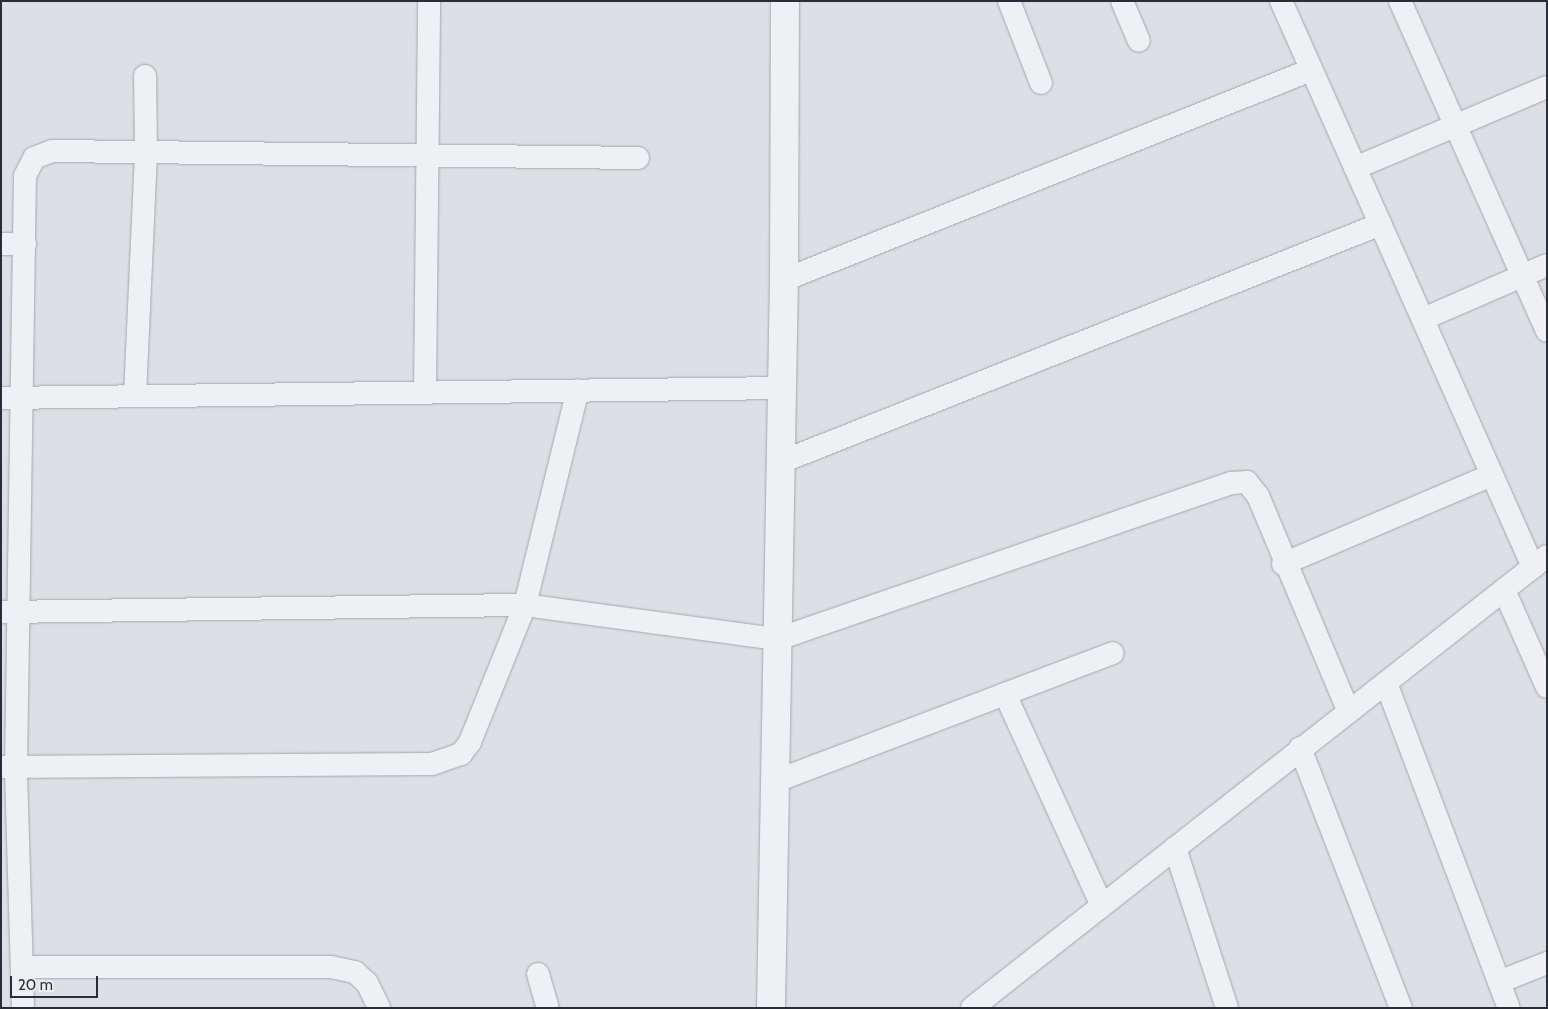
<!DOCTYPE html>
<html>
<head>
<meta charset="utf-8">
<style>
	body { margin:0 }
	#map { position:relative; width:1548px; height:1009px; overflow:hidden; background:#dce0e5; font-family:Cabin,sans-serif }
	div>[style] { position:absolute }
	.roads { filter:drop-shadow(0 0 1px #a2a7ae) drop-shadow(0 0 1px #a2a7ae) }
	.minor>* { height:22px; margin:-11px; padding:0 11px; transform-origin:11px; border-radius:11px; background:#eef0f4 }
	.tertiary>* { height:28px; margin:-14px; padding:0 14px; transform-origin:14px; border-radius:14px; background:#eef0f4 }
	span { translate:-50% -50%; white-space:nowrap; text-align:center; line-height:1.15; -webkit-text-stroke:4.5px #ebeff3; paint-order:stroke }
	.frame { position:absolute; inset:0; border:2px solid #272e3a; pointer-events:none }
	.scale { position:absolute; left:10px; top:976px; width:88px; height:22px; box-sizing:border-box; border:2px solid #272e3a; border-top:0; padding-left:6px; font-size:15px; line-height:18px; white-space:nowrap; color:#272e3a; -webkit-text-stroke:4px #ebeff3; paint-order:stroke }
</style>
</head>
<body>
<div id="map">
	<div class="roads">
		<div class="minor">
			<i style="left:1009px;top:1px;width:88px;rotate:68.7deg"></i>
			<i style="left:1122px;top:1px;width:43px;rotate:67deg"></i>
			<i style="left:1281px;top:1px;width:620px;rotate:66deg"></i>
			<i style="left:1400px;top:1px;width:361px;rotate:66deg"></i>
			<i style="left:1355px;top:168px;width:208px;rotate:-22.9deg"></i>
			<i style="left:1px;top:244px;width:24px"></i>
			<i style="left:784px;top:280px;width:567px;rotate:-21.73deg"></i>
			<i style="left:1423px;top:319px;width:135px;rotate:-23.5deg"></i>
			<i style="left:425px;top:392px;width:391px;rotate:-89.4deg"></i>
			<i style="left:135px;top:396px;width:243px;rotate:-87.4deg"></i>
			<i style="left:146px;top:153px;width:77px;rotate:-90.7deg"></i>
			<i style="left:1px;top:398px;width:781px;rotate:-0.73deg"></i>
			<i style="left:781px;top:462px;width:645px;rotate:-21.64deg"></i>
			<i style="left:1283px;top:564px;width:227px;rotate:-23.1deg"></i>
			<i style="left:1504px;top:590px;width:106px;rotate:66.1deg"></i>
			<i style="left:1px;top:612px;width:524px;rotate:-0.77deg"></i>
			<i style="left:525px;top:605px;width:255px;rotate:7.7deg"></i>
			<i style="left:778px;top:639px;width:480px;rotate:-19deg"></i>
			<i style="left:1232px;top:483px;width:15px;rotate:-4deg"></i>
			<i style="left:1247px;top:482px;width:18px;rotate:52deg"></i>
			<i style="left:1258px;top:496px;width:234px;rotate:67.2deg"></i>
			<i style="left:1386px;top:683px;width:347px;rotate:69.3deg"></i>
			<i style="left:1005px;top:694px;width:233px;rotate:65.4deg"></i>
			<i style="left:1300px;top:748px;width:279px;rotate:68.8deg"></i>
			<i style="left:2px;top:767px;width:430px;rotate:-0.4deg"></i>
			<i style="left:432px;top:764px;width:31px;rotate:-19deg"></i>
			<i style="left:461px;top:754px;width:15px;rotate:-53deg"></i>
			<i style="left:470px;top:742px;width:148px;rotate:-68.1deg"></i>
			<i style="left:525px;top:605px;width:221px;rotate:-76.2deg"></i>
			<i style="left:776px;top:781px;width:360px;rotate:-20.8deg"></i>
			<i style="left:1175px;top:848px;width:168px;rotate:72deg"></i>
			<i style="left:22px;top:967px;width:309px"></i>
			<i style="left:331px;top:967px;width:25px;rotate:12deg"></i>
			<i style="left:355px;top:972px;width:16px;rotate:43deg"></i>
			<i style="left:367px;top:983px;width:28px;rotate:64deg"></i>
			<i style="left:538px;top:974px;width:35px;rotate:74deg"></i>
			<i style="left:1499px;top:982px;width:52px;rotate:-21.6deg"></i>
			<i style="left:23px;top:1008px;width:241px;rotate:-91.7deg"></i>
			<i style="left:16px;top:767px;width:591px;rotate:-89.13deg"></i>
			<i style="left:25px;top:176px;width:20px;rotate:-63deg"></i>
			<i style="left:34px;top:158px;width:19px;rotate:-21deg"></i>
			<i style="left:52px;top:151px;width:586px;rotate:0.68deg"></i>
			<i style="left:972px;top:1008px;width:731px;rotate:-38.17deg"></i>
		</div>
		<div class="tertiary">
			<i style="left:771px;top:1008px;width:728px;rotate:-88.98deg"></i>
			<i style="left:784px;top:280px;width:279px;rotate:-89.8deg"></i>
		</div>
	</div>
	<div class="frame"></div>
	<div class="scale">20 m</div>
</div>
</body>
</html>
